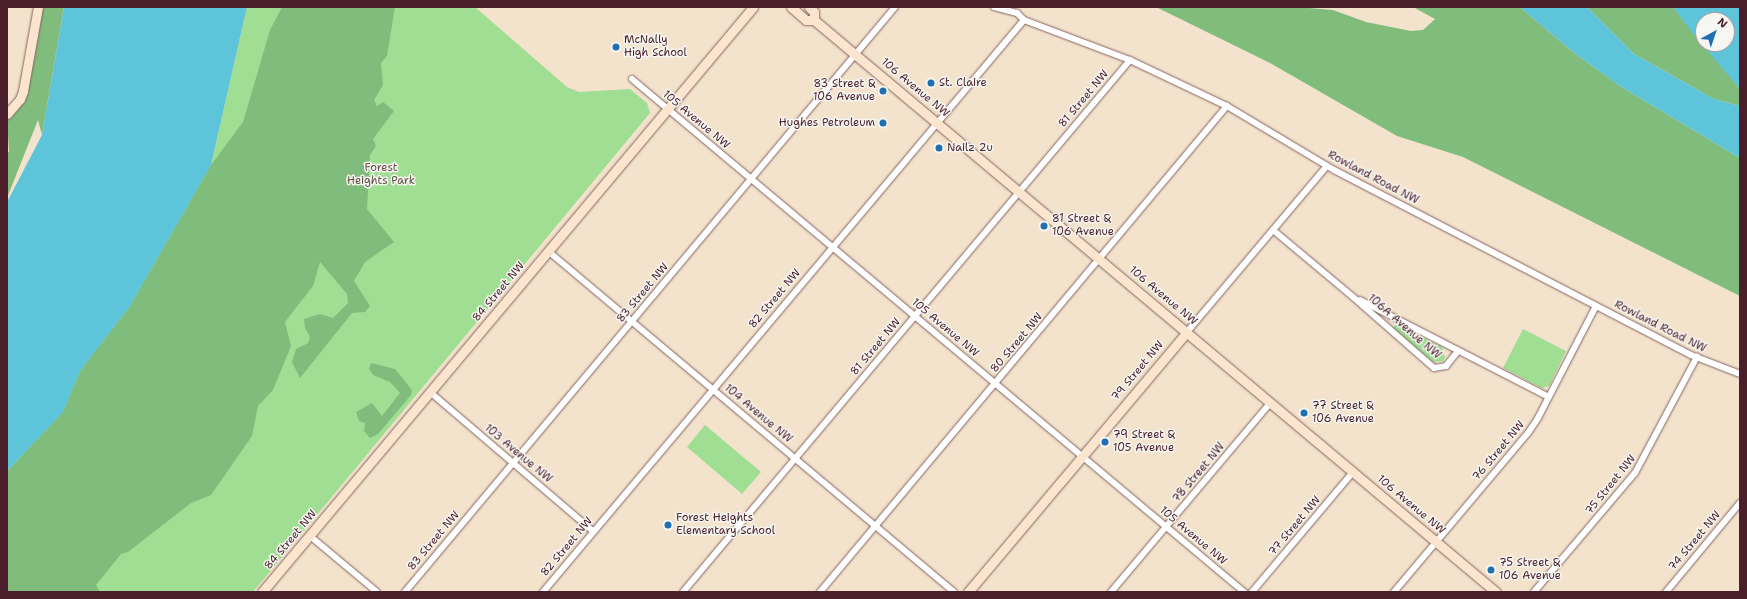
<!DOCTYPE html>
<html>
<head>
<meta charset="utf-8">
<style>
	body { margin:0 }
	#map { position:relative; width:1747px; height:599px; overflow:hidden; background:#f3e3cc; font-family:"Shantell Sans",sans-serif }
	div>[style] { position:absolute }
	.green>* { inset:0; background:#a0de93 }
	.forest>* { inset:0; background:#80bd7d }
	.water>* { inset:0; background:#5dc4da }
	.roads { filter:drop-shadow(0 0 1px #856463) drop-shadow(0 0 1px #856463) }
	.street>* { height:6px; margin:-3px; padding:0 3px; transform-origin:3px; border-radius:3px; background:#fff }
	.secondary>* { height:9px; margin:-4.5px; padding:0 4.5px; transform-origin:4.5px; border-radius:4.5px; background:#fbe5cf }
	.dots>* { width:11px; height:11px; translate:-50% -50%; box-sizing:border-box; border:2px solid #f6f6f2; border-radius:50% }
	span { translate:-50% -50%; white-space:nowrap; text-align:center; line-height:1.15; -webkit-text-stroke:3px #f6f6f2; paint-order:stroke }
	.poi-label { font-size:11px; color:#4a1f2b }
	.left { translate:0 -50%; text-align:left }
	.right { translate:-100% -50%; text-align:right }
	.street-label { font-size:11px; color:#4a1f2b }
	.park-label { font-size:11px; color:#604f45 }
	.frame { position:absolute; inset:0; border:8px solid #4a1f2b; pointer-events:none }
	.north { position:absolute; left:1695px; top:12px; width:40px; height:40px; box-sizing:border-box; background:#f6f6f2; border:1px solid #b1a0a2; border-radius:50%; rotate:40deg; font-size:11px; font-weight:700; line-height:16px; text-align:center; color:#4a1f2b }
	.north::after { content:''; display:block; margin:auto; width:14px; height:18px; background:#1f6fb2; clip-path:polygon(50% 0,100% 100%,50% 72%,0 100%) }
</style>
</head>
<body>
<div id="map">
	<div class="green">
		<i style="clip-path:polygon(247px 7px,475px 7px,567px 87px,579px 92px,630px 89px,647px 103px,650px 113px,253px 592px,33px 592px,7px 471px,15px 465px,211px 165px)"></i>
		<i style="clip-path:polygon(1396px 324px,1442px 347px,1445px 357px,1443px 361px,1433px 362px,1392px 328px)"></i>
		<i style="clip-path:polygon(1523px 329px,1566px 351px,1549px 386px,1542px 388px,1503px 368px)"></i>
		<i style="clip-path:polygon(705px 425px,761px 472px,742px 494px,687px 447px)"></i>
	</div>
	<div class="forest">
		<i style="clip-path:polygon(43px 7px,64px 7px,42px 135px,38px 120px,7px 198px,7px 155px,9px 151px,7px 120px,12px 117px,27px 97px)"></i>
		<i style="clip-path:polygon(282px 7px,395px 7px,387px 56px,381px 63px,383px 85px,374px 100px,377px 106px,383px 102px,394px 111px,373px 139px,376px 146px,370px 155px,367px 209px,394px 242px,365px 262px,354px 281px,370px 306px,365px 312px,352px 313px,300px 378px,292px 362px,296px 349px,308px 343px,310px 337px,305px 328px,304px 319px,320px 314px,333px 318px,348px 303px,347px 294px,320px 262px,313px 286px,285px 322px,291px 346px,273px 390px,258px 406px,252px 436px,211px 495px,191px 503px,128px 552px,121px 554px,96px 585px,100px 592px,7px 592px,7px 471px,63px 412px,80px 371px,130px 306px,211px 165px,243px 122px,270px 30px)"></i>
		<i style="clip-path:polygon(1156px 7px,1297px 7px,1333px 10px,1366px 22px,1411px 31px,1423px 30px,1435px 19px,1413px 7px,1520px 7px,1573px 52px,1620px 86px,1740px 158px,1740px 296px,1463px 157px,1397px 136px,1270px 63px)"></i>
		<i style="clip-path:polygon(1587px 7px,1673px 7px,1740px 89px,1740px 106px,1714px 99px,1634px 54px)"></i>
		<i style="clip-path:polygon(371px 363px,395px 369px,412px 390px,411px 395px,378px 434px,370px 438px,364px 431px,365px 423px,359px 421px,356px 412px,372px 403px,382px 416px,400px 393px,390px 382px,373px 375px,369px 369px)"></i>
	</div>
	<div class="water">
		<i style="clip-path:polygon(64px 7px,247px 7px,211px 165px,130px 306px,80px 371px,63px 412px,7px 471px,7px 202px,42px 135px)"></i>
		<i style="clip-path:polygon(1520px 7px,1587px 7px,1634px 54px,1714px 99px,1740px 106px,1740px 158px,1620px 86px,1573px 52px)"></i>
		<i style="clip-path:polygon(evenodd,1673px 7px,1740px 7px,1740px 89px,1695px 36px,1673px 7px,1703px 20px,1727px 20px,1727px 44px,1703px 44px,1703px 20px)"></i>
	</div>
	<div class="roads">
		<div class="street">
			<i style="left:994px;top:7px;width:24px;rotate:15deg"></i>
			<i style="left:1017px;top:13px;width:10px;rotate:45deg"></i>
			<i style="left:1024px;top:20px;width:113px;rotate:20.7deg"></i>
			<i style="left:1130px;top:60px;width:107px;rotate:25.4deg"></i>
			<i style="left:1227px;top:106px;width:125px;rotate:30.9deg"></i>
			<i style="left:1334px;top:170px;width:402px;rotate:27.4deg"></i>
			<i style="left:1691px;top:355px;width:53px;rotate:21.2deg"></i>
			<i style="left:632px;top:79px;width:799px;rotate:39.97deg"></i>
			<i style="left:1273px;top:230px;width:104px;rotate:39.9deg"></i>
			<i style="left:1353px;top:297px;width:108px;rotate:41.2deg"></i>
			<i style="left:1434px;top:368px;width:12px;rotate:-9deg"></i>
			<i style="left:1446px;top:366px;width:19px;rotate:-51deg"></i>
			<i style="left:548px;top:251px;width:530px;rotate:40.03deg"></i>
			<i style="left:1360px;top:300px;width:212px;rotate:27.2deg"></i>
			<i style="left:1187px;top:332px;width:217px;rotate:-49.9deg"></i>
			<i style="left:430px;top:392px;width:214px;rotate:40.5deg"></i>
			<i style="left:310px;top:536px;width:87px;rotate:39.9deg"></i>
			<i style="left:405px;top:592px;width:763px;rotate:-50.05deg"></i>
			<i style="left:543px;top:592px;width:747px;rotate:-49.94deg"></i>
			<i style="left:683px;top:592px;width:695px;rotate:-49.96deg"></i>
			<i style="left:820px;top:592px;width:634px;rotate:-50.06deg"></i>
			<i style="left:1111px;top:592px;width:247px;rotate:-49.9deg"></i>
			<i style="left:1252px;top:592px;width:157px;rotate:-49.9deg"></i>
			<i style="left:1394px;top:592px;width:208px;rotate:-49.9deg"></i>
			<i style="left:1528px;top:433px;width:18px;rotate:-56deg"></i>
			<i style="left:1538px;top:418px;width:126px;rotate:-62.6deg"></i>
			<i style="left:1534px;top:592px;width:156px;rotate:-49.7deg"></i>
			<i style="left:1635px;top:473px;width:132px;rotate:-61.9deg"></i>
			<i style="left:1666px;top:592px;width:116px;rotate:-50.3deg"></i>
		</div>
		<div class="secondary">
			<i style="left:791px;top:7px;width:20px;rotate:41deg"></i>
			<i style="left:806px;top:20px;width:8px"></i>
			<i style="left:809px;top:7px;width:7px;rotate:45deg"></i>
			<i style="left:814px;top:12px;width:8px;rotate:90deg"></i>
			<i style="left:814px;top:20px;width:890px;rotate:39.99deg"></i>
			<i style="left:7px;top:114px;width:20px;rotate:-49deg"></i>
			<i style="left:20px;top:99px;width:9px;rotate:-69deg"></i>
			<i style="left:23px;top:91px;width:85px;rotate:-79.9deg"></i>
			<i style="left:262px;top:592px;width:764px;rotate:-49.99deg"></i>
			<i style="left:968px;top:592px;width:340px;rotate:-49.9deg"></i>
		</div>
	</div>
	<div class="dots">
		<i style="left:616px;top:47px;background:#1f6fb2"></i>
		<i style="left:931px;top:83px;background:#1f6fb2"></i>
		<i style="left:883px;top:91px;background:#1f6fb2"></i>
		<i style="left:883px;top:123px;background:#1f6fb2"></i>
		<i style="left:939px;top:148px;background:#1f6fb2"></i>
		<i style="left:1044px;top:226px;background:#1f6fb2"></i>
		<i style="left:1304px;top:413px;background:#1f6fb2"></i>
		<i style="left:1105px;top:442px;background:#1f6fb2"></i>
		<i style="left:668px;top:525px;background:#1f6fb2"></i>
		<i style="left:1491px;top:570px;background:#1f6fb2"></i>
	</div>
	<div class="poi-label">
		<span class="left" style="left:624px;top:47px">McNally<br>High School</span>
		<span class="left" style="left:939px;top:83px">St. Claire</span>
		<span class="right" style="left:875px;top:91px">83 Street &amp;<br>106 Avenue</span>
		<span class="right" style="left:875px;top:123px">Hughes Petroleum</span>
		<span class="left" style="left:947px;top:148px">Nailz 2u</span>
		<span class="left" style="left:1052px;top:226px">81 Street &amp;<br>106 Avenue</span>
		<span class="left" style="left:1312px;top:413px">77 Street &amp;<br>106 Avenue</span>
		<span class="left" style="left:1113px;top:442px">79 Street &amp;<br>105 Avenue</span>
		<span class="left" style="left:676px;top:525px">Forest Heights<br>Elementary School</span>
		<span class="left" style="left:1499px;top:570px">75 Street &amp;<br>106 Avenue</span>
	</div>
	<div class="street-label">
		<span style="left:915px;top:88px;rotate:40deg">106 Avenue NW</span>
		<span style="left:1084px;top:99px;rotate:-50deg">81 Street NW</span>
		<span style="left:696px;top:120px;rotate:40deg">105 Avenue NW</span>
		<span style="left:1373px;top:178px;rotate:28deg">Rowland Road NW</span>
		<span style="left:499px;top:292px;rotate:-50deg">84 Street NW</span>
		<span style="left:643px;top:293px;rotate:-50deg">83 Street NW</span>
		<span style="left:1163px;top:296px;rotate:40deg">106 Avenue NW</span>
		<span style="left:775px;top:299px;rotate:-50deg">82 Street NW</span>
		<span style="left:1404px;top:327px;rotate:41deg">106A Avenue NW</span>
		<span style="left:1660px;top:327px;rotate:27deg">Rowland Road NW</span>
		<span style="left:945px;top:328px;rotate:40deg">105 Avenue NW</span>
		<span style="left:1017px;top:343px;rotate:-50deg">80 Street NW</span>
		<span style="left:876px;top:347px;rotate:-50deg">81 Street NW</span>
		<span style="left:1138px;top:371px;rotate:-50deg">79 Street NW</span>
		<span style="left:758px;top:414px;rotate:40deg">104 Avenue NW</span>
		<span style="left:1499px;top:451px;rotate:-50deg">76 Street NW</span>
		<span style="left:518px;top:454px;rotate:40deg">103 Avenue NW</span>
		<span style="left:1199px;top:473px;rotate:-50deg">78 Street NW</span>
		<span style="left:1611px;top:485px;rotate:-51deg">75 Street NW</span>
		<span style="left:1411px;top:505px;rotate:40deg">106 Avenue NW</span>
		<span style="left:1295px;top:526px;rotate:-50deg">77 Street NW</span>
		<span style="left:1193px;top:536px;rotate:40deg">105 Avenue NW</span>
		<span style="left:291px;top:540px;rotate:-50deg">84 Street NW</span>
		<span style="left:434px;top:541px;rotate:-50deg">83 Street NW</span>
		<span style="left:1695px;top:541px;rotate:-50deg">74 Street NW</span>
		<span style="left:567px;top:547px;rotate:-50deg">82 Street NW</span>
	</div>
	<div class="park-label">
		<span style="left:381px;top:175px">Forest<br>Heights Park</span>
	</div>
	<div class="frame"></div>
	<div class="north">N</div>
</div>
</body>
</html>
